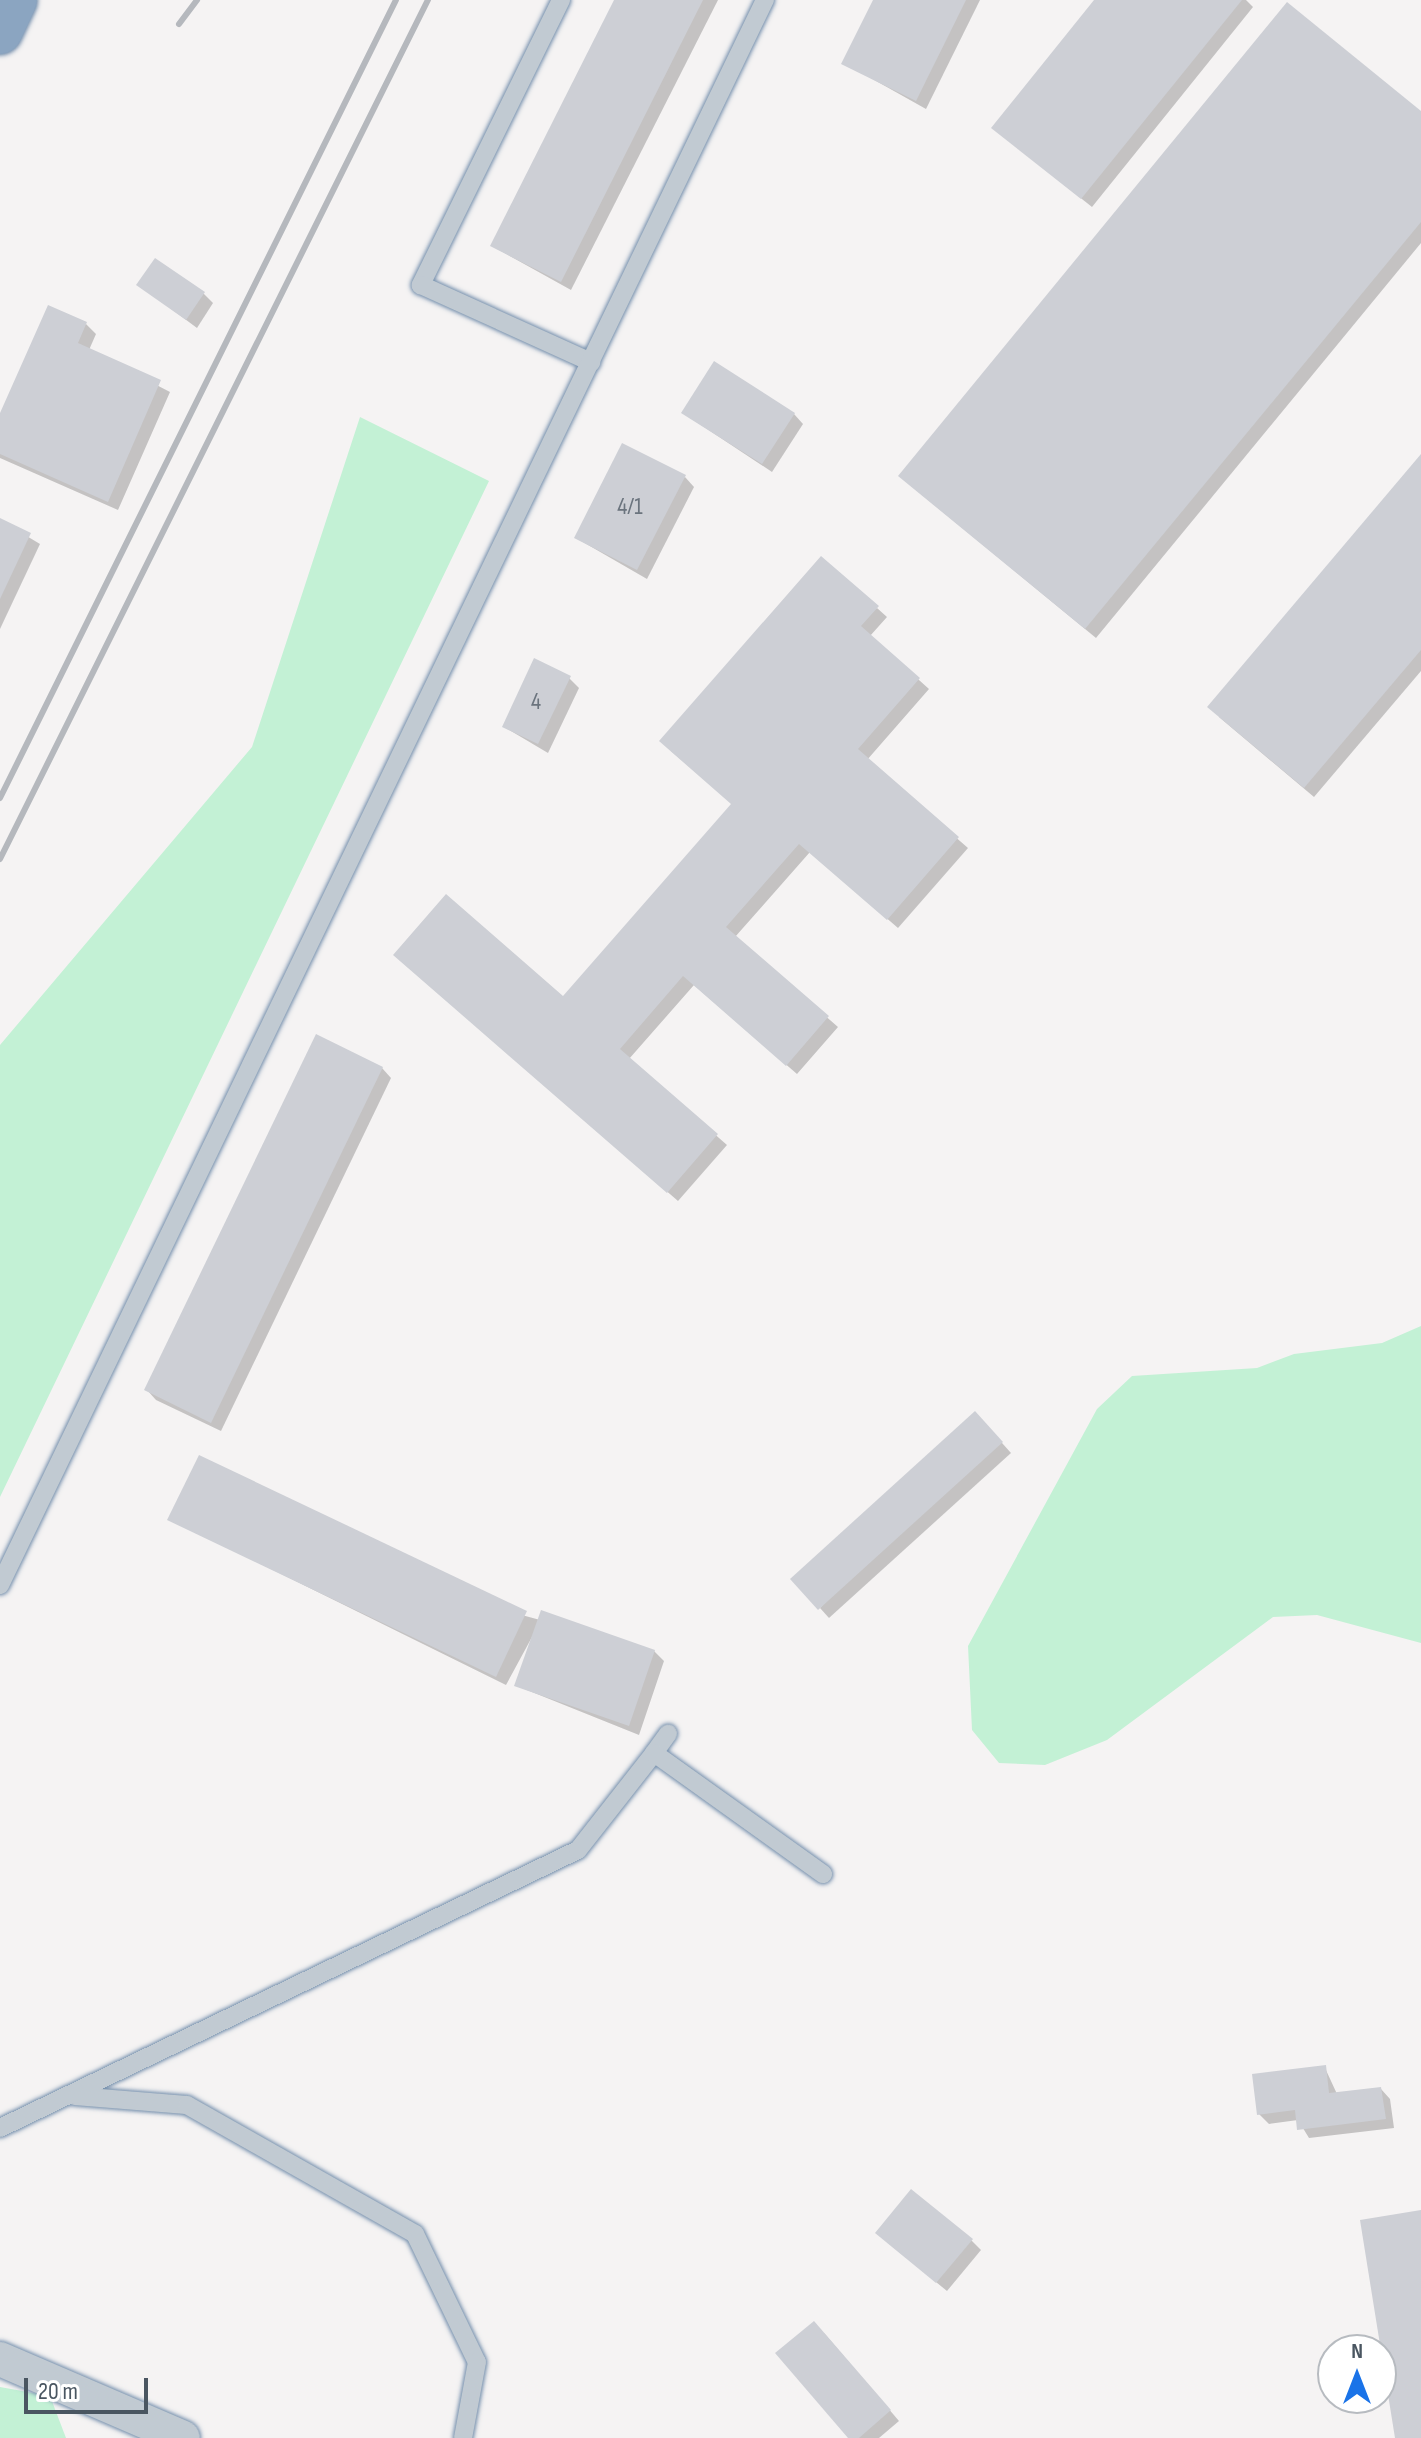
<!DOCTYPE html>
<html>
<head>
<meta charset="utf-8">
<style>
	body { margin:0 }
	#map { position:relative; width:1421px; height:2438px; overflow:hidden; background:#f5f3f3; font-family:"Sofia Sans Condensed",sans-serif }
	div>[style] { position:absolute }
	.green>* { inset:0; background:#c3f1d5 }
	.shadow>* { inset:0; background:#0003 }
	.building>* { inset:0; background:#cdcfd5 }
	.roads { filter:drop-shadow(0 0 2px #7690ad) drop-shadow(0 0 2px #7690ad) }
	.lane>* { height:18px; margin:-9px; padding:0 9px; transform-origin:9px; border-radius:9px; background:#c1cad2 }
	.street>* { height:34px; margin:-17px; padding:0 17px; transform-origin:17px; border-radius:17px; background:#c1cad2 }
	.highway>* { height:44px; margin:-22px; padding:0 22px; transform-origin:22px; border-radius:22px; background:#8ba5c1 }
	.rail>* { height:6px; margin:-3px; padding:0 3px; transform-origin:3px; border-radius:3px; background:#b5b8bd }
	span { translate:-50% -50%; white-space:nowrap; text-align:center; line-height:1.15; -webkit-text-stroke:6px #fff; paint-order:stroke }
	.number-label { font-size:24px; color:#6b747e }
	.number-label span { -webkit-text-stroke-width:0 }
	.north { position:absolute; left:1317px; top:2334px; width:80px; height:80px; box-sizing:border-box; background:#fff; border:2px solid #b7bbc0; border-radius:50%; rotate:0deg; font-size:22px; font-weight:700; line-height:32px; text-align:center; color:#4a5661 }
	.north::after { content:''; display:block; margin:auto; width:28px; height:36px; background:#1a73e8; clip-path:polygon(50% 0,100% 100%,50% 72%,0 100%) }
	.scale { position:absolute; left:24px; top:2378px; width:124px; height:36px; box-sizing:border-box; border:4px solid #4a5661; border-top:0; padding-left:10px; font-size:24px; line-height:28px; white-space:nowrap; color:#4a5661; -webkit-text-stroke:6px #fff; paint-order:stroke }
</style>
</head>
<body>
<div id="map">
	<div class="green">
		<i style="clip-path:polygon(360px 417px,489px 481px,0 1497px,0 1045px,252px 747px)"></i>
		<i style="clip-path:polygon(1421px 1326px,1421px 1643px,1317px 1615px,1273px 1617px,1107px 1740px,1045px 1765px,999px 1763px,972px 1730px,968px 1646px,1097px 1409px,1132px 1376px,1257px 1368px,1294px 1354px,1382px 1343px)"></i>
		<i style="clip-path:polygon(0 2387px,50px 2396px,66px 2438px,0 2438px)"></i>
	</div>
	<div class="shadow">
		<i style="clip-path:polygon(616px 0,718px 0,571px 290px,492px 246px)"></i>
		<i style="clip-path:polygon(875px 0,980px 0,926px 109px,844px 63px)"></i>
		<i style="clip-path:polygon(1097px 0,1246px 0,1253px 7px,1092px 207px,1004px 137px)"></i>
		<i style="clip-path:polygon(1421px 114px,1421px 243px,1096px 638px,910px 485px)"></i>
		<i style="clip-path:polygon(139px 285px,204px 294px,213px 303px,197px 328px)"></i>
		<i style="clip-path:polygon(86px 324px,96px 334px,89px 350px,170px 392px,118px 510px,0 458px,0 418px)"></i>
		<i style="clip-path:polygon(683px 413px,794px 414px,803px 424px,772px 472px)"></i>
		<i style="clip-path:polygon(1421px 457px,1421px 671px,1314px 797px,1219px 717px)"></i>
		<i style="clip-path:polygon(685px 477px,694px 487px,647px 579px,576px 538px)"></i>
		<i style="clip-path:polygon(0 520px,40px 544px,0 629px)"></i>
		<i style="clip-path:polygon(877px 608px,887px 617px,870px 636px,929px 689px,867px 760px,968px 848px,898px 928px,810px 852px,735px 937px,838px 1027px,797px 1074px,694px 985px,629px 1059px,727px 1145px,678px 1201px,406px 965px,563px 998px,733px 804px,671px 751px)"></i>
		<i style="clip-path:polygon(569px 678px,579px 688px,548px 753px,504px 727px)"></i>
		<i style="clip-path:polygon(382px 1068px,391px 1078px,221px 1431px,156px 1400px,147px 1390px)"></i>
		<i style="clip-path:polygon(985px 1424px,1011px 1453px,829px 1618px,820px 1608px)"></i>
		<i style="clip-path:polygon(170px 1519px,654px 1651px,664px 1661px,639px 1735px,517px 1686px,538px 1626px,506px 1685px)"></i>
		<i style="clip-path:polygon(1325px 2068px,1337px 2094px,1381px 2089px,1390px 2099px,1394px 2128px,1309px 2138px,1298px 2120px,1269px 2124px,1259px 2114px)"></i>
		<i style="clip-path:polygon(971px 2240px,981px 2250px,947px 2291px,887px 2242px)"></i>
		<i style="clip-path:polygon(824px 2333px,899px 2421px,879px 2438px,850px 2438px)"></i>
	</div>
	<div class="building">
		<i style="clip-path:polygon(614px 0,703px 0,561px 282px,490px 246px)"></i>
		<i style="clip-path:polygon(873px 0,966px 0,916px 101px,841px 64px)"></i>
		<i style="clip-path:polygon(1094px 0,1242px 0,1081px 199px,991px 128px)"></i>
		<i style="clip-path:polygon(1287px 2px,1421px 111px,1421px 222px,1085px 629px,898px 476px)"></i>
		<i style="clip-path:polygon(155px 258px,205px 292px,186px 320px,136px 285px)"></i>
		<i style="clip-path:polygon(48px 305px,87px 322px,78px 343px,161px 380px,108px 502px,0 454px,0 413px)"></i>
		<i style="clip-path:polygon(714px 361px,795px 413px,762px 464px,681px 413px)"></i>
		<i style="clip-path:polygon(622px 443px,686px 475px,637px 570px,574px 538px)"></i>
		<i style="clip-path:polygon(1421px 454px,1421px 650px,1304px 788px,1207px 707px)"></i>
		<i style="clip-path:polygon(0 518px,31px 533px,0 599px)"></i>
		<i style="clip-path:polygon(821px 556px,879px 606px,861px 626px,920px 678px,858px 749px,959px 837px,887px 920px,799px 844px,726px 927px,829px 1016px,786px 1066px,683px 976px,620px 1049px,718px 1134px,667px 1193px,393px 955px,446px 894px,563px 996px,731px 804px,659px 741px)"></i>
		<i style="clip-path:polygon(534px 658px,571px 676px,538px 744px,502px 727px)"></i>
		<i style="clip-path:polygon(316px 1034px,383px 1067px,211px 1423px,144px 1390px)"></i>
		<i style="clip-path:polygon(975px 1411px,1003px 1442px,818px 1610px,790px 1579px)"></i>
		<i style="clip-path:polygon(199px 1455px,527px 1611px,496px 1677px,167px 1520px)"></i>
		<i style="clip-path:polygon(541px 1610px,655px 1650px,629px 1726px,514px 1686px)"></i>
		<i style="clip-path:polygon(1326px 2065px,1329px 2093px,1381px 2087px,1386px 2119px,1297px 2130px,1295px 2110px,1257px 2115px,1252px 2074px)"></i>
		<i style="clip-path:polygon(911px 2189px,973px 2239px,936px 2283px,875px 2233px)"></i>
		<i style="clip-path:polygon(1421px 2210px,1421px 2438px,1395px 2438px,1360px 2220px)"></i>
		<i style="clip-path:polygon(814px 2321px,891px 2410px,859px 2438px,848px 2438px,775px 2353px)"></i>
	</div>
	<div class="roads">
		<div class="lane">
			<i style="left:561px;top:0;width:318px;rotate:116.2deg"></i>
			<i style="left:421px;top:285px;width:187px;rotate:24.4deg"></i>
			<i style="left:0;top:1585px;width:1760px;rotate:-64.24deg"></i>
			<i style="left:654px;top:1753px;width:24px;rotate:-54deg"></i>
			<i style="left:75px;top:2096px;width:112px;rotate:4.6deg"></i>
			<i style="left:187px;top:2105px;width:262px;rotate:29.5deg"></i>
			<i style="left:415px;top:2234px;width:142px;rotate:64.2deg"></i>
			<i style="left:477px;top:2362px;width:77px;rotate:100.4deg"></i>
			<i style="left:0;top:2128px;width:641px;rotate:-25.69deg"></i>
			<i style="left:578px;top:1850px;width:123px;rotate:-51.9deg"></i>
			<i style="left:654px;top:1753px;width:208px;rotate:35.6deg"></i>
		</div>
		<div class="street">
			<i style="left:0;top:2359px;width:199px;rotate:23.3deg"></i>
		</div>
		<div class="highway">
			<i style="left:0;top:32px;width:35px;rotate:-65deg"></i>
		</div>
	</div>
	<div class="rail">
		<i style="left:179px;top:24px;width:30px;rotate:-53deg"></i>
		<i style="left:0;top:798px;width:891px;rotate:-63.61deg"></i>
		<i style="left:0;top:859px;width:960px;rotate:-63.52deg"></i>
	</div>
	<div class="number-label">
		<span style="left:630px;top:507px">4/1</span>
		<span style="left:536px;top:702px">4</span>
	</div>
	<div class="north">N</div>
	<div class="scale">20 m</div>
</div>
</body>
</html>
